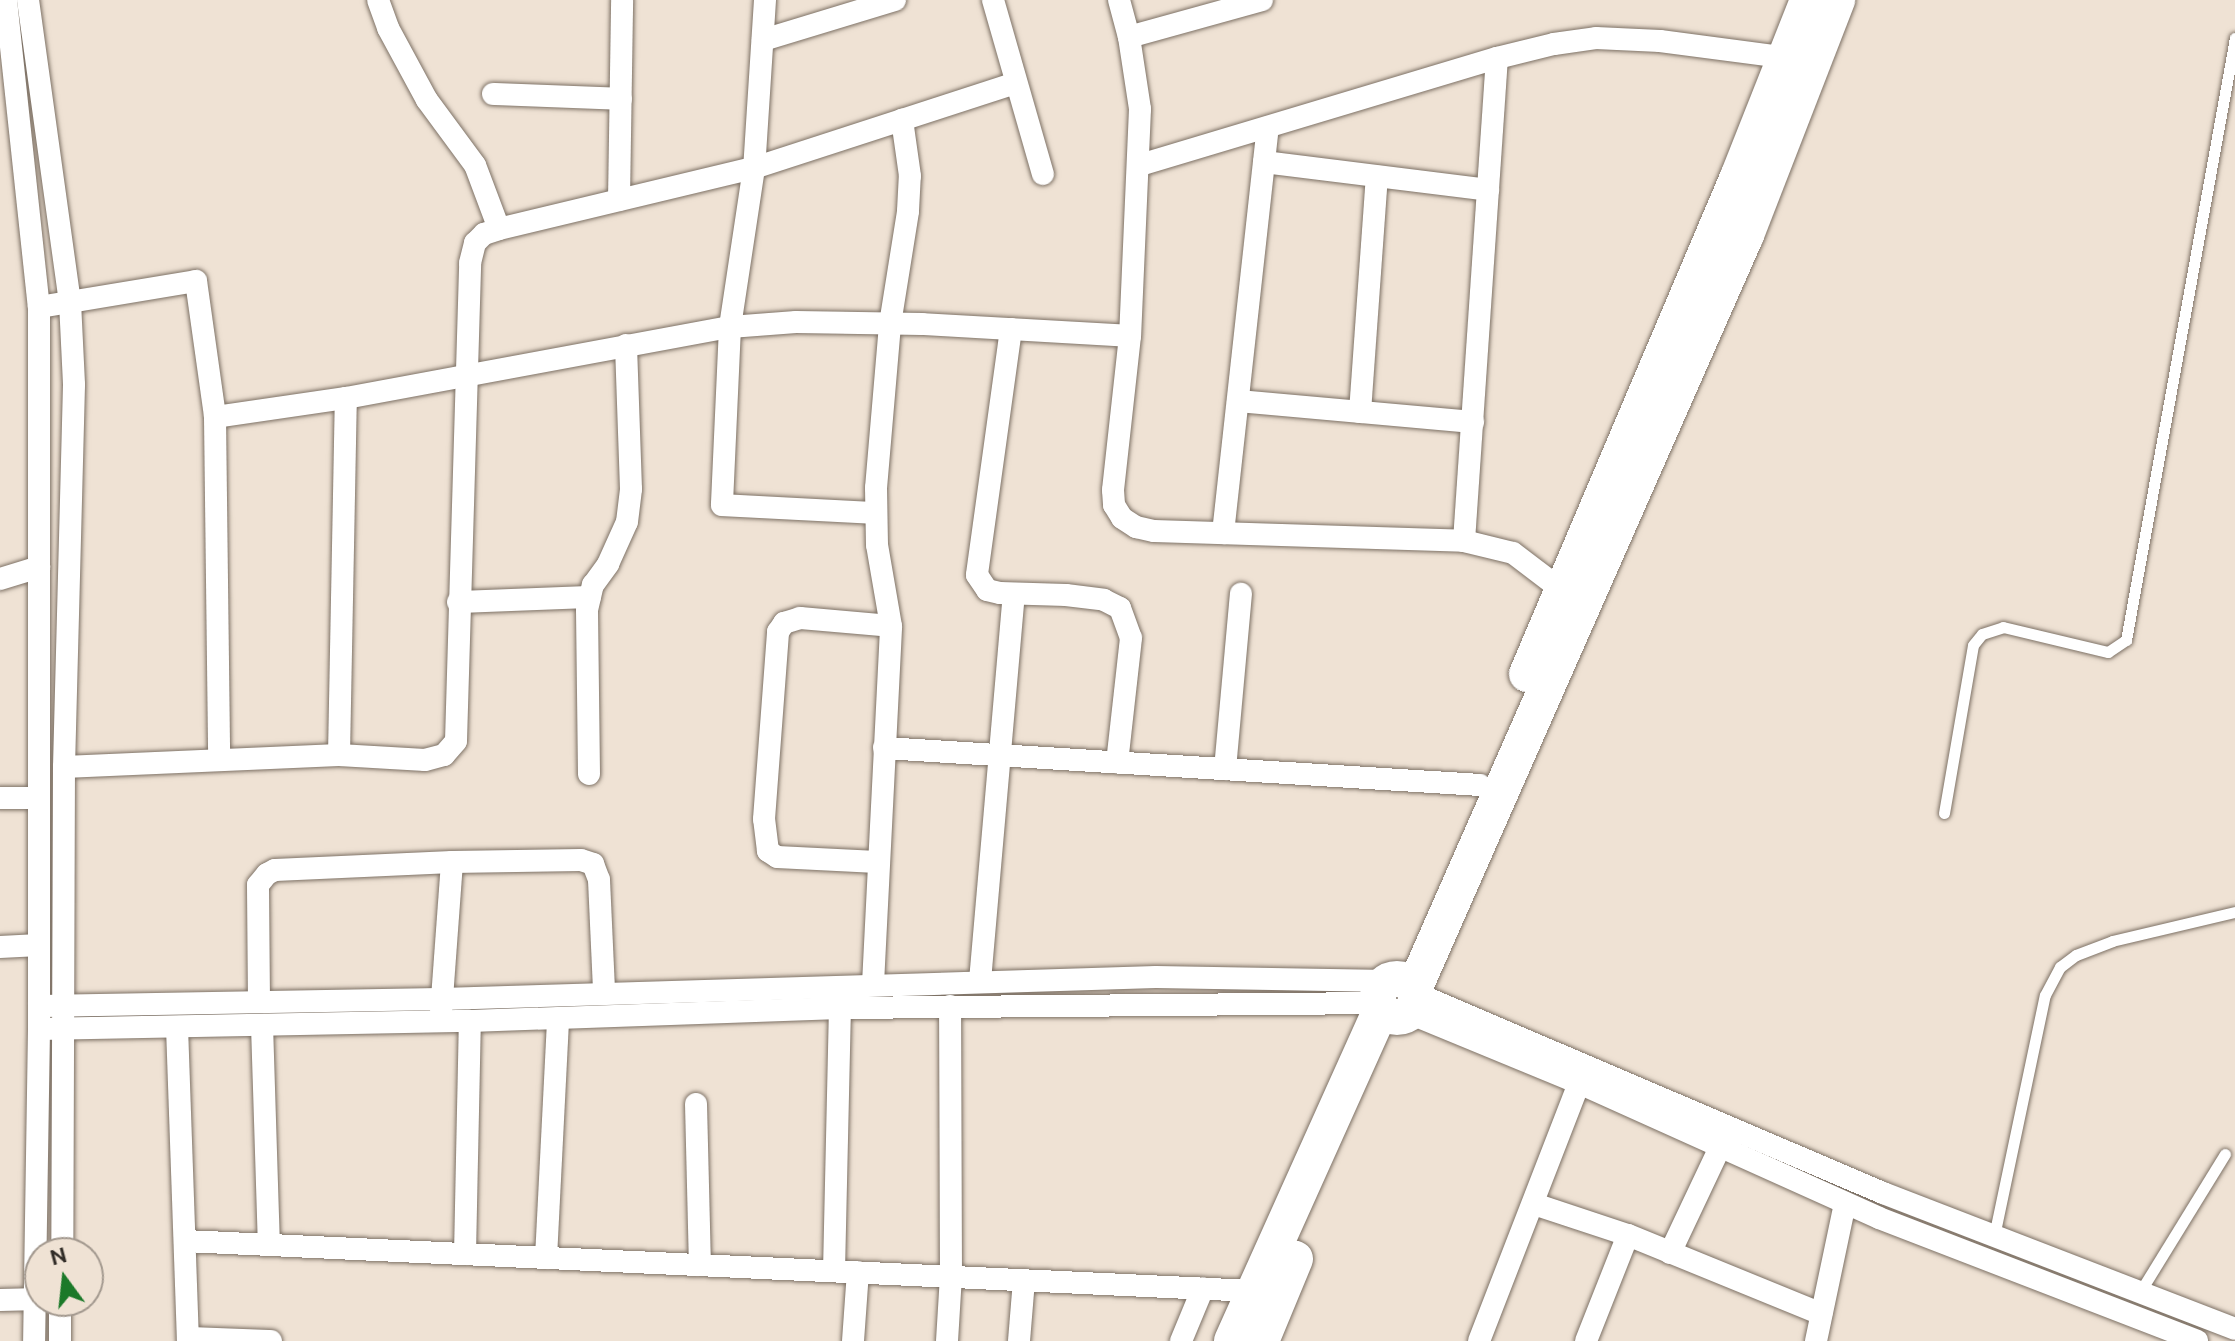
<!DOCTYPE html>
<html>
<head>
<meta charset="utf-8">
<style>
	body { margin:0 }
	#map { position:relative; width:2235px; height:1341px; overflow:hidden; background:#efe2d4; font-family:Ubuntu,sans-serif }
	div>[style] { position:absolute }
	.roads { filter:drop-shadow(0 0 2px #7d7165) drop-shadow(0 0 2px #7d7165) }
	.lane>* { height:11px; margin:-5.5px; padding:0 5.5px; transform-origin:5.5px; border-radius:5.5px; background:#fff }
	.street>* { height:22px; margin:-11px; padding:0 11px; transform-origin:11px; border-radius:11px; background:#fff }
	.primary>* { height:36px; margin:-18px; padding:0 18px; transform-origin:18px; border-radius:18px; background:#fff }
	.primary>.ring { margin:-18px; padding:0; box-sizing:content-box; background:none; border:36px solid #fff; border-radius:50% }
	span { translate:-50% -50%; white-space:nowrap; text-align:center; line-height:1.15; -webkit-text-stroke:7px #efe2d4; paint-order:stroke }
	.north { position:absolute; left:24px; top:1237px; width:80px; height:80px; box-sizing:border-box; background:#efe2d4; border:2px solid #a3998f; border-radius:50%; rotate:345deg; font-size:22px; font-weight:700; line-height:32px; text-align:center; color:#312c27 }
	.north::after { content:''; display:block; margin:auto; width:28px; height:36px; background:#1b7929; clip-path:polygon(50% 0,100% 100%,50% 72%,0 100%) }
</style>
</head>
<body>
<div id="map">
	<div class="roads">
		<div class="lane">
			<i style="left:1944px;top:813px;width:170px;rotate:-80.2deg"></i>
			<i style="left:1973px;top:645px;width:14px;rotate:-51deg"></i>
			<i style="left:1982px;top:634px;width:22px;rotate:-18deg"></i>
			<i style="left:2003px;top:627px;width:108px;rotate:13.4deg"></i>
			<i style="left:2108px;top:652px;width:22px;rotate:-34deg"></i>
			<i style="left:2126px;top:640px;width:612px;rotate:-79.74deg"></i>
			<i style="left:1994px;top:1236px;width:246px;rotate:-78.1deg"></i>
			<i style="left:2045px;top:995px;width:32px;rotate:-62deg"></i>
			<i style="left:2060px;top:967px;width:20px;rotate:-37deg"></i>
			<i style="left:2076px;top:955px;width:39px;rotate:-21deg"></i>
			<i style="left:2112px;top:941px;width:126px;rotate:-13.3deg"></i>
			<i style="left:2140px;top:1292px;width:162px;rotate:-58.4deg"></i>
		</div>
		<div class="street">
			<i style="left:6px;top:0;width:309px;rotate:83.9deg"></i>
			<i style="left:39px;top:307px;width:722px;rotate:90deg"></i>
			<i style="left:39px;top:1029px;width:312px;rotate:90.9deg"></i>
			<i style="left:28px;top:0;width:305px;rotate:82.1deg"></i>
			<i style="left:70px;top:302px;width:83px;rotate:87.2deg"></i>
			<i style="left:74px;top:385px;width:382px;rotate:91.5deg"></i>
			<i style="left:64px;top:767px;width:486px;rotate:90.2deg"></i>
			<i style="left:378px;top:0;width:30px;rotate:70deg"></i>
			<i style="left:388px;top:28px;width:82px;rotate:61.6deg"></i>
			<i style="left:427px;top:100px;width:81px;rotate:53.6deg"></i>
			<i style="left:475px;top:165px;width:68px;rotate:69.4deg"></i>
			<i style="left:765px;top:0;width:168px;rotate:93.7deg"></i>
			<i style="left:754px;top:168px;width:161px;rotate:98.6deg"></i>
			<i style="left:730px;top:327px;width:178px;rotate:92.6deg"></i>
			<i style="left:722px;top:505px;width:154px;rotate:3deg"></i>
			<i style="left:993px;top:0;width:181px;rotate:74deg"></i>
			<i style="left:1119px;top:0;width:38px;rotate:75deg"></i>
			<i style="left:1129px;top:37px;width:73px;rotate:81.3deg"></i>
			<i style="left:1140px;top:109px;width:227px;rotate:92.5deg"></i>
			<i style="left:1130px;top:336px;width:155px;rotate:96.3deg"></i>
			<i style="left:1113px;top:490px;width:15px;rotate:86deg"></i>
			<i style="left:1114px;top:505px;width:15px;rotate:58deg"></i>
			<i style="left:1122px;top:518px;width:17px;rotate:33deg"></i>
			<i style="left:1136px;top:527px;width:18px;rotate:13deg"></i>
			<i style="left:1154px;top:531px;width:310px;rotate:1.8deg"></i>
			<i style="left:1464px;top:541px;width:50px;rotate:13.8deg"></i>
			<i style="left:1513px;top:553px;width:63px;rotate:37.2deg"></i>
			<i style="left:1129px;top:37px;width:138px;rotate:-15.5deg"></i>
			<i style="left:763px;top:40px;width:138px;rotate:-16.9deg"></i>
			<i style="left:493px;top:94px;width:128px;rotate:2.2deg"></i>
			<i style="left:1264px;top:162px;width:226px;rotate:7.1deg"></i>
			<i style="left:1140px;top:165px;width:373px;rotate:-16.7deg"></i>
			<i style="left:1497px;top:58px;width:59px;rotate:-13.8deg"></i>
			<i style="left:1554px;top:44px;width:42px;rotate:-8.1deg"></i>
			<i style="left:1596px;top:38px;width:64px;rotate:2.7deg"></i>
			<i style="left:1660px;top:41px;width:137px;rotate:7.5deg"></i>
			<i style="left:619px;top:200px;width:200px;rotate:-89.1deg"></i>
			<i style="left:39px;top:307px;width:159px;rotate:-9.4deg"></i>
			<i style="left:196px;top:281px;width:137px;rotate:82deg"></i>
			<i style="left:215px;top:417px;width:132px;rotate:-8.3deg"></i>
			<i style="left:346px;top:398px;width:391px;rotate:-10.5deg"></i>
			<i style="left:730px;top:327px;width:66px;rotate:-4.3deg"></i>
			<i style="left:796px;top:322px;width:126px;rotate:0.9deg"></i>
			<i style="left:922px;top:324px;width:208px;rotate:3.3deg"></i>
			<i style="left:1011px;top:329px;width:248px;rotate:97.9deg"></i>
			<i style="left:977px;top:575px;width:18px;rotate:56deg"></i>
			<i style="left:987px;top:590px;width:13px;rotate:13deg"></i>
			<i style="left:1000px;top:593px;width:66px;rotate:1.7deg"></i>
			<i style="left:1066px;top:595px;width:38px;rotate:7deg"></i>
			<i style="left:1104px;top:600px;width:18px;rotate:27deg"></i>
			<i style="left:1120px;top:608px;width:32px;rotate:70deg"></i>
			<i style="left:1131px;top:638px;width:125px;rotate:96.4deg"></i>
			<i style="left:1238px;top:401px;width:236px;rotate:5.1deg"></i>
			<i style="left:1360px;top:412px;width:236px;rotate:-85.9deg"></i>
			<i style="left:215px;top:417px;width:343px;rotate:89.3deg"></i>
			<i style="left:1223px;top:533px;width:408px;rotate:-83.7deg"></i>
			<i style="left:1464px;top:541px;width:484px;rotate:-86.1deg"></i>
			<i style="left:0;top:579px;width:41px;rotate:-17.1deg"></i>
			<i style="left:458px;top:602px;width:132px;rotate:-2.2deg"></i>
			<i style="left:884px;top:748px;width:597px;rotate:3.55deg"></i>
			<i style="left:339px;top:755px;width:357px;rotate:-88.9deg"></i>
			<i style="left:64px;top:767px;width:275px;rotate:-2.5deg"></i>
			<i style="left:339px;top:755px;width:86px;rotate:3.3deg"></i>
			<i style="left:425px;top:760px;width:20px;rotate:-15deg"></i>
			<i style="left:444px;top:755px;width:18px;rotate:-49deg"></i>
			<i style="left:456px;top:741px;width:478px;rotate:-88.3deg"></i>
			<i style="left:470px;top:263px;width:21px;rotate:-76deg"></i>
			<i style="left:475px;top:243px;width:13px;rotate:-45deg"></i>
			<i style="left:484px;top:234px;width:16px;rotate:-18deg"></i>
			<i style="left:499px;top:229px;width:262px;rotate:-13.5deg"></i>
			<i style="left:754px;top:168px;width:275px;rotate:-18deg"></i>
			<i style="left:1225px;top:769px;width:176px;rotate:-84.8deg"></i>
			<i style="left:589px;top:774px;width:164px;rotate:-90.7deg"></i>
			<i style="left:587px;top:610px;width:26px;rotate:-77deg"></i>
			<i style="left:593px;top:585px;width:26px;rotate:-54deg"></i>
			<i style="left:608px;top:564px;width:46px;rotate:-65.7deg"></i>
			<i style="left:627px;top:522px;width:33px;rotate:-83deg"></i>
			<i style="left:631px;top:489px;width:144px;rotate:-92deg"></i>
			<i style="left:0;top:798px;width:39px"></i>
			<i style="left:877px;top:862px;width:100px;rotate:-177.1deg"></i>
			<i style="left:777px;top:857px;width:11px;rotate:-146deg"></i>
			<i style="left:768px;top:851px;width:32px;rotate:-97deg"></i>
			<i style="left:764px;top:819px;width:188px;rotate:-85.7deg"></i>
			<i style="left:778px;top:632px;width:11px;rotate:-56deg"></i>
			<i style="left:784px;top:623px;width:17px;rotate:-17deg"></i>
			<i style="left:800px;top:618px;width:91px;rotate:5deg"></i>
			<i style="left:0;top:947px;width:39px;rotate:-3deg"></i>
			<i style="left:980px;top:981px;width:387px;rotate:-85deg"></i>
			<i style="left:873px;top:984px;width:358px;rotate:-87.1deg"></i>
			<i style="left:891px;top:626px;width:82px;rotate:-99.8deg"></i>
			<i style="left:877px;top:545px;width:57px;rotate:-91deg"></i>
			<i style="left:876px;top:488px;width:165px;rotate:-85.1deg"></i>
			<i style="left:890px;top:324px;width:114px;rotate:-80.9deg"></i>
			<i style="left:908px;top:211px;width:35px;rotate:-87deg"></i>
			<i style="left:910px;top:176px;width:57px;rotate:-98.1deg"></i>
			<i style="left:1415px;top:993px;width:509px;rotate:23.14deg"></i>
			<i style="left:1883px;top:1193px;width:377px;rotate:21.1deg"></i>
			<i style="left:259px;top:1002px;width:117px;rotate:-90.5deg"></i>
			<i style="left:258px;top:885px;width:14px;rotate:-51deg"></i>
			<i style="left:267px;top:874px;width:9px;rotate:-27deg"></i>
			<i style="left:275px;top:870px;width:177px;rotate:-2.6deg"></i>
			<i style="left:452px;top:862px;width:129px;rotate:-0.9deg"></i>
			<i style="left:581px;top:860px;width:13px;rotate:18deg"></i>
			<i style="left:593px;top:864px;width:17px;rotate:69deg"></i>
			<i style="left:599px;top:880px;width:112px;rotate:87.4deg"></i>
			<i style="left:39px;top:1006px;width:403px;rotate:-1deg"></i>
			<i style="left:442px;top:999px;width:714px;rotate:-1.76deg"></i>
			<i style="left:1156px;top:977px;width:232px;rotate:1deg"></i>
			<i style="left:441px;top:1012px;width:150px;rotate:-85.8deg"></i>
			<i style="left:1409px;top:1013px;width:184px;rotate:22.4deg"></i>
			<i style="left:1579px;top:1083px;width:329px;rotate:24.2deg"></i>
			<i style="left:1879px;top:1218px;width:341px;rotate:21.1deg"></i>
			<i style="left:262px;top:1025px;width:220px;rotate:88.2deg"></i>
			<i style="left:177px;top:1027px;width:314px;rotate:88deg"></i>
			<i style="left:39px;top:1029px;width:431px;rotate:-1.1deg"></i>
			<i style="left:470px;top:1021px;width:370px;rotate:-2deg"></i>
			<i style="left:840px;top:1008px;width:538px;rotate:-0.53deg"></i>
			<i style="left:696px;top:1104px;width:161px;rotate:88.6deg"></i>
			<i style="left:1534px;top:1204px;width:99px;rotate:18.3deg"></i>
			<i style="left:1628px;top:1235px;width:209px;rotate:22.2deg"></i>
			<i style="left:185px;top:1241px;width:1071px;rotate:2.68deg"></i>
			<i style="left:1670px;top:1253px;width:119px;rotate:-64.7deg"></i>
			<i style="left:465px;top:1254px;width:233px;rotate:-88.8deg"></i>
			<i style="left:546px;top:1258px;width:240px;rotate:-87.1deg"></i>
			<i style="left:834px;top:1271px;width:263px;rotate:-88.7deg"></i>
			<i style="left:0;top:1300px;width:40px;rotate:-1.4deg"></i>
			<i style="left:188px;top:1338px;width:83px;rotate:2.1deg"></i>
			<i style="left:60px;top:1341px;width:40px;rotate:-90deg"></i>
			<i style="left:853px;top:1341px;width:69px;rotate:-85.9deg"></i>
			<i style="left:947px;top:1341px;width:65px;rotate:-86.5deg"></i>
			<i style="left:951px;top:1276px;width:270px;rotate:-90.2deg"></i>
			<i style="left:1019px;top:1341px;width:61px;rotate:-85.3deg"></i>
			<i style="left:1181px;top:1341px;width:57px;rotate:-67.5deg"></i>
			<i style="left:1479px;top:1341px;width:277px;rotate:-68.8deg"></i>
			<i style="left:1586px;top:1341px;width:114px;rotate:-68.4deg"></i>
			<i style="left:1816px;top:1341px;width:141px;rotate:-78.1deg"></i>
		</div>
		<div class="primary">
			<i style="left:1527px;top:674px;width:540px;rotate:-67deg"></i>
			<i style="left:1738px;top:177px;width:190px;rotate:-68.4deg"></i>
			<i class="ring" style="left:1378px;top:979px;width:2px;height:2px"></i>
			<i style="left:1414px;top:989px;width:824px;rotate:-66.24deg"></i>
			<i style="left:1746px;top:235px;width:252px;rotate:-68.8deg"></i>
			<i style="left:1232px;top:1341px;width:363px;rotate:-65.8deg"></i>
			<i style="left:1261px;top:1341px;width:89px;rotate:-67.5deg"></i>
		</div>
	</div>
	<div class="north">N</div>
</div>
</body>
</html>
